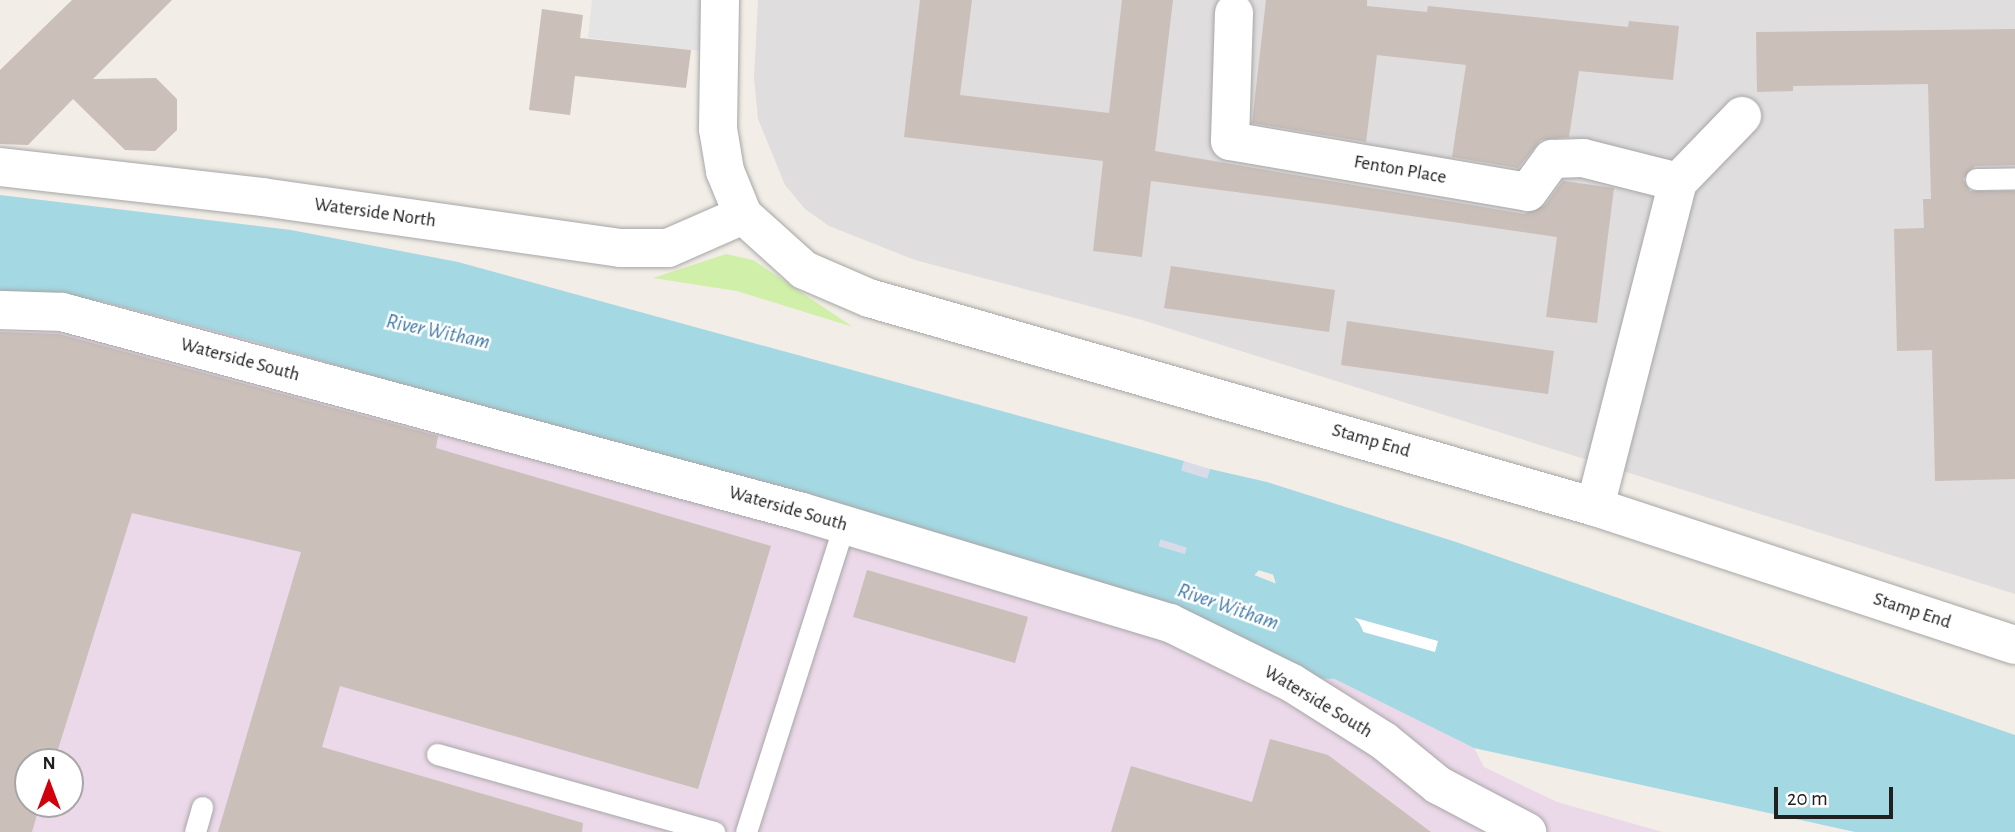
<!DOCTYPE html>
<html>
<head>
<meta charset="utf-8">
<style>
	body { margin:0 }
	#map { position:relative; width:2015px; height:832px; overflow:hidden; background:#f2ede6; font-family:"Alegreya Sans",sans-serif }
	div>[style] { position:absolute }
	.residential>* { inset:0; background:#dfdddd }
	.industrial>* { inset:0; background:#ebd8e9 }
	.grass>* { inset:0; background:#d0efa9 }
	.parking>* { inset:0; background:#e4e4e4 }
	.plaza>* { inset:0; background:#dadbe8 }
	.water>* { inset:0; background:#a4d8e2 }
	.pier>* { inset:0; background:#fff }
	.river>* { height:72px; margin:-36px; padding:0 36px; transform-origin:36px; border-radius:36px; background:#a4d8e2 }
	.building>* { inset:0; background:#cabfb9 }
	.roads { filter:drop-shadow(0 0 2px #a7a7a7) drop-shadow(0 0 2px #a7a7a7) }
	.lane>* { height:21px; margin:-10.5px; padding:0 10.5px; transform-origin:10.5px; border-radius:10.5px; background:#fff }
	.street>* { height:38px; margin:-19px; padding:0 19px; transform-origin:19px; border-radius:19px; background:#fff }
	span { translate:-50% -50%; white-space:nowrap; text-align:center; line-height:1.15; -webkit-text-stroke:5px #fff; paint-order:stroke }
	.street-label { font-size:19px; color:#202020 }
	.water-label { font-size:21px; color:#4079a7; font-style:italic }
	.north { position:absolute; left:14px; top:748px; width:70px; height:70px; box-sizing:border-box; background:#fff; border:2px solid #a6a6a6; border-radius:50%; rotate:0deg; font-size:19px; font-weight:700; line-height:28px; text-align:center; color:#202020 }
	.north::after { content:''; display:block; margin:auto; width:24px; height:32px; background:#d1000d; clip-path:polygon(50% 0,100% 100%,50% 72%,0 100%) }
	.scale { position:absolute; left:1774px; top:787px; width:119px; height:32px; box-sizing:border-box; border:4px solid #202020; border-top:0; padding-left:9px; font-size:21px; line-height:24px; white-space:nowrap; color:#202020; -webkit-text-stroke:5px #fff; paint-order:stroke }
</style>
</head>
<body>
<div id="map">
	<div class="residential">
		<i style="clip-path:polygon(758px 0,2015px 0,2015px 594px,1142px 320px,915px 260px,829px 226px,805px 209px,785px 185px,758px 119px,754px 78px)"></i>
	</div>
	<div class="industrial">
		<i style="clip-path:polygon(evenodd,0 292px,104px 302px,252px 341px,1258px 632px,1280px 652px,1474px 748px,1484px 767px,1557px 802px,1662px 832px,0 832px,0 292px,28px 762px,70px 762px,70px 804px,28px 804px,28px 762px)"></i>
	</div>
	<div class="grass">
		<i style="clip-path:polygon(726px 254px,753px 260px,853px 327px,737px 291px,653px 278px)"></i>
	</div>
	<div class="parking">
		<i style="clip-path:polygon(592px 0,713px 0,710px 52px,588px 38px)"></i>
	</div>
	<div class="plaza">
		<i style="clip-path:polygon(1184px 461px,1210px 469px,1182px 563px,1156px 555px)"></i>
	</div>
	<div class="water">
		<i style="clip-path:polygon(0 195px,291px 230px,458px 262px,1184px 461px,1156px 555px,1054px 525px,1050px 527px,1052px 537px,1083px 546px,1074px 579px,252px 341px,104px 302px,0 292px)"></i>
		<i style="clip-path:polygon(1210px 469px,1267px 482px,1456px 542px,2015px 735px,2015px 832px,1855px 832px,1474px 748px,1280px 652px,1269px 637px,1241px 627px,1237px 607px,1250px 595px,1291px 607px,1297px 602px,1295px 596px,1278px 591px,1273px 574px,1259px 570px,1248px 582px,1182px 563px)"></i>
		<i style="clip-path:polygon(1088px 547px,1247px 591px,1232px 606px,1237px 629px,1079px 580px)"></i>
	</div>
	<div class="pier">
		<i style="clip-path:polygon(986px 498px,1049px 523px,1044px 535px,981px 509px)"></i>
		<i style="clip-path:polygon(1309px 605px,1438px 641px,1435px 652px,1306px 616px)"></i>
	</div>
	<div class="river">
		<i style="left:1078px;top:476px;width:222px;rotate:17.3deg"></i>
		<i style="left:985px;top:532px;width:263px;rotate:16.6deg"></i>
		<i style="left:1237px;top:607px;width:99px;rotate:21.4deg"></i>
	</div>
	<div class="building">
		<i style="clip-path:polygon(72px 0,172px 0,93px 79px,156px 78px,177px 99px,177px 130px,155px 151px,125px 150px,73px 99px,28px 145px,0 144px,0 70px)"></i>
		<i style="clip-path:polygon(920px 0,972px 0,960px 95px,1109px 113px,1122px 0,1173px 0,1155px 151px,1524px 214px,1545px 205px,1563px 181px,1614px 188px,1597px 323px,1546px 317px,1557px 237px,1335px 205px,1151px 181px,1142px 257px,1093px 251px,1103px 161px,904px 137px)"></i>
		<i style="clip-path:polygon(1266px 0,1367px 0,1367px 6px,1427px 12px,1428px 6px,1628px 27px,1629px 21px,1679px 26px,1673px 80px,1579px 71px,1569px 137px,1541px 140px,1518px 168px,1452px 157px,1466px 65px,1377px 55px,1366px 142px,1252px 123px)"></i>
		<i style="clip-path:polygon(542px 9px,583px 15px,580px 38px,691px 50px,686px 88px,575px 76px,570px 115px,529px 110px)"></i>
		<i style="clip-path:polygon(2015px 29px,2015px 165px,1975px 166px,1963px 179px,1970px 191px,2015px 191px,2015px 479px,1935px 481px,1932px 350px,1897px 351px,1894px 229px,1924px 228px,1923px 199px,1931px 199px,1928px 84px,1793px 86px,1793px 91px,1757px 92px,1756px 32px)"></i>
		<i style="clip-path:polygon(1171px 266px,1335px 290px,1329px 332px,1164px 308px)"></i>
		<i style="clip-path:polygon(1347px 321px,1554px 351px,1548px 394px,1341px 365px)"></i>
		<i style="clip-path:polygon(0 332px,59px 334px,438px 436px,436px 448px,771px 546px,698px 789px,340px 686px,322px 747px,583px 823px,582px 832px,218px 832px,301px 552px,132px 513px,54px 762px,28px 762px,28px 804px,40px 804px,32px 832px,0 832px)"></i>
		<i style="clip-path:polygon(867px 570px,1028px 617px,1015px 663px,853px 617px)"></i>
		<i style="clip-path:polygon(1270px 739px,1328px 755px,1431px 832px,1111px 832px,1131px 766px,1252px 802px)"></i>
	</div>
	<div class="roads">
		<div class="lane">
			<i style="left:1976px;top:179px;width:39px;rotate:-1deg"></i>
			<i style="left:437px;top:754px;width:288px;rotate:15.7deg"></i>
			<i style="left:195px;top:832px;width:26px;rotate:-74deg"></i>
			<i style="left:746px;top:832px;width:322px;rotate:-72.3deg"></i>
		</div>
		<div class="street">
			<i style="left:720px;top:0;width:129px;rotate:90.9deg"></i>
			<i style="left:718px;top:129px;width:43px;rotate:80.5deg"></i>
			<i style="left:725px;top:171px;width:48px;rotate:67.8deg"></i>
			<i style="left:743px;top:215px;width:82px;rotate:42deg"></i>
			<i style="left:804px;top:270px;width:71px;rotate:23.3deg"></i>
			<i style="left:869px;top:298px;width:755px;rotate:16.06deg"></i>
			<i style="left:1595px;top:507px;width:442px;rotate:18.2deg"></i>
			<i style="left:1234px;top:13px;width:128px;rotate:91.8deg"></i>
			<i style="left:1230px;top:141px;width:302px;rotate:9.7deg"></i>
			<i style="left:1528px;top:192px;width:41px;rotate:-54deg"></i>
			<i style="left:1552px;top:159px;width:31px;rotate:-2deg"></i>
			<i style="left:1583px;top:158px;width:98px;rotate:14.2deg"></i>
			<i style="left:0;top:167px;width:264px;rotate:6.5deg"></i>
			<i style="left:262px;top:197px;width:362px;rotate:8.1deg"></i>
			<i style="left:620px;top:248px;width:48px"></i>
			<i style="left:668px;top:248px;width:82px;rotate:-23.7deg"></i>
			<i style="left:0;top:310px;width:62px;rotate:1.8deg"></i>
			<i style="left:62px;top:312px;width:767px;rotate:15.12deg"></i>
			<i style="left:802px;top:512px;width:384px;rotate:16.8deg"></i>
			<i style="left:1170px;top:623px;width:136px;rotate:26.2deg"></i>
			<i style="left:1292px;top:683px;width:109px;rotate:32.2deg"></i>
			<i style="left:1384px;top:741px;width:70px;rotate:39.2deg"></i>
			<i style="left:1438px;top:785px;width:101px;rotate:27.8deg"></i>
			<i style="left:1595px;top:507px;width:335px;rotate:-75.7deg"></i>
			<i style="left:1678px;top:182px;width:92px;rotate:-45.9deg"></i>
		</div>
	</div>
	<div class="street-label">
		<span style="left:1400px;top:170px;rotate:10deg">Fenton Place</span>
		<span style="left:375px;top:213px;rotate:8deg">Waterside North</span>
		<span style="left:240px;top:360px;rotate:15deg">Waterside South</span>
		<span style="left:1371px;top:441px;rotate:16deg">Stamp End</span>
		<span style="left:788px;top:509px;rotate:16deg">Waterside South</span>
		<span style="left:1912px;top:611px;rotate:18deg">Stamp End</span>
		<span style="left:1318px;top:702px;rotate:31deg">Waterside South</span>
	</div>
	<div class="water-label">
		<span style="left:438px;top:332px;rotate:12deg">River Witham</span>
		<span style="left:1228px;top:607px;rotate:19deg">River Witham</span>
	</div>
	<div class="north">N</div>
	<div class="scale">20 m</div>
</div>
</body>
</html>
